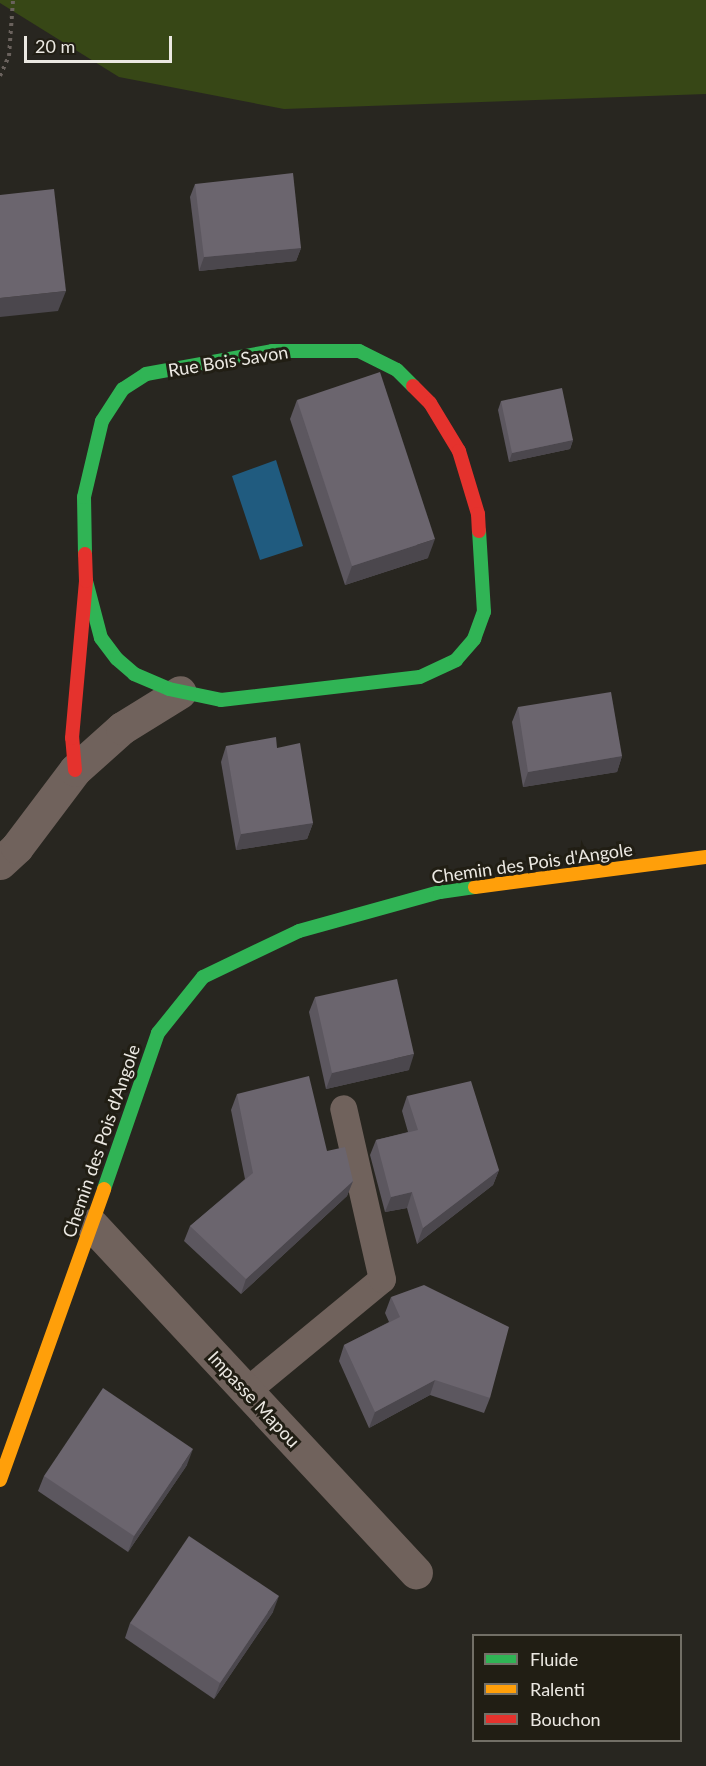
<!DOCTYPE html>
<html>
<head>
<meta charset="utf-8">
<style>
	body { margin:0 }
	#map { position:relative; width:706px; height:1766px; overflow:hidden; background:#282620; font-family:Lato,sans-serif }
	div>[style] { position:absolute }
	.green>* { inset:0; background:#374716 }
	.water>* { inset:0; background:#205b7f }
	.path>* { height:4px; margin-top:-2px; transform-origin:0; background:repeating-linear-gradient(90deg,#6a625d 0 3px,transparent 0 7.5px) }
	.lane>* { height:27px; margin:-13.5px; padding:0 13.5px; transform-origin:13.5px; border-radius:13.5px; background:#70625c }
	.street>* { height:33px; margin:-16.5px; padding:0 16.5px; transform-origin:16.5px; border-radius:16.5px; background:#70625c }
	.fast>* { height:14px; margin:-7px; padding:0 7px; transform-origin:7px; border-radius:7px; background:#30b455 }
	.slow>* { height:14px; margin:-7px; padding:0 7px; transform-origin:7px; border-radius:7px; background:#ff9f0a }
	.jam>* { height:14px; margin:-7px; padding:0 7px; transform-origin:7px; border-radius:7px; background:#e5322d }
	.wall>* { inset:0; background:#5c575f }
	.shaded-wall>* { inset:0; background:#4b474d }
	.building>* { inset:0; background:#6b656e }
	span { translate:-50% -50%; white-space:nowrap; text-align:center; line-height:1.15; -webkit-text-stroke:6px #211e14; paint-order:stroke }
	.street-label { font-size:18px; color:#ebe8e2 }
	.legend { position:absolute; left:472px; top:1634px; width:210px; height:108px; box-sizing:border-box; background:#211e14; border:2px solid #726f66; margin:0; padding:8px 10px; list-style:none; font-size:18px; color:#ebe8e2 }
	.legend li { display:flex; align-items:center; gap:12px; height:30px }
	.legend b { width:30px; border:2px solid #726f66 }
	.scale { position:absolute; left:24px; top:36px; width:148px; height:27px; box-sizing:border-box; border:3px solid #ebe8e2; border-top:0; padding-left:8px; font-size:18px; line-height:21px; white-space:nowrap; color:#ebe8e2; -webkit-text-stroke:4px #211e14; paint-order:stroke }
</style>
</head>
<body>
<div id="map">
	<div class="green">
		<i style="clip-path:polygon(0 0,706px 0,706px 94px,284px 109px,119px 77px,0 3px)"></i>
	</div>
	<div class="water">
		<i style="clip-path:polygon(276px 460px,303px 546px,260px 560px,232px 476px)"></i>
	</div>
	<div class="path">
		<i style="left:0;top:76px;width:22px;rotate:-66deg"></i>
		<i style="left:9px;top:56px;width:56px;rotate:-85.9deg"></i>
	</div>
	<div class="lane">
		<i style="left:246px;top:1391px;width:176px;rotate:-39.5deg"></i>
		<i style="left:382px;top:1279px;width:175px;rotate:-102.8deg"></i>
	</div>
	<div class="street">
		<i style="left:0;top:863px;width:23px;rotate:-43deg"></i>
		<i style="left:17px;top:847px;width:96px;rotate:-53deg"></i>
		<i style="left:75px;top:770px;width:63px;rotate:-41.8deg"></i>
		<i style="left:122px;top:728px;width:68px;rotate:-31.8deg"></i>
		<i style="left:92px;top:1225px;width:475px;rotate:47deg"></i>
	</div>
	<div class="fast">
		<i style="left:85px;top:554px;width:57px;rotate:-91deg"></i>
		<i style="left:84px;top:497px;width:78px;rotate:-76.7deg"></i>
		<i style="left:102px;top:421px;width:38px;rotate:-57deg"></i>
		<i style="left:123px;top:389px;width:27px;rotate:-33deg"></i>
		<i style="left:146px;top:374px;width:128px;rotate:-10.3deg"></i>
		<i style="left:272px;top:351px;width:87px"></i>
		<i style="left:359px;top:351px;width:42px;rotate:26.6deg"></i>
		<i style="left:397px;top:370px;width:23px;rotate:45deg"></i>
		<i style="left:86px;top:581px;width:59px;rotate:75.3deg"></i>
		<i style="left:101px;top:638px;width:26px;rotate:53deg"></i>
		<i style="left:117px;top:659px;width:23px;rotate:41deg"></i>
		<i style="left:134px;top:674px;width:38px;rotate:23deg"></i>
		<i style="left:169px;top:689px;width:53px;rotate:11.9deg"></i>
		<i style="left:221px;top:700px;width:200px;rotate:-6.6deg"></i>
		<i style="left:420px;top:677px;width:40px;rotate:-25deg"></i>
		<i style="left:456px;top:660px;width:28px;rotate:-49deg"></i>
		<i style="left:474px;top:639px;width:29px;rotate:-70deg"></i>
		<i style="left:484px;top:612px;width:81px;rotate:-93.5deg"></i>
		<i style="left:104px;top:1189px;width:165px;rotate:-70.9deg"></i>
		<i style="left:158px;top:1033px;width:72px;rotate:-51.2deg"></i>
		<i style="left:203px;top:977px;width:106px;rotate:-25.6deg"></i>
		<i style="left:299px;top:931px;width:146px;rotate:-15.5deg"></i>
		<i style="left:440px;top:892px;width:35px;rotate:-8deg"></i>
	</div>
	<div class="slow">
		<i style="left:475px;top:887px;width:233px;rotate:-7.4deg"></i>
		<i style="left:0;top:1480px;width:309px;rotate:-70.3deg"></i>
	</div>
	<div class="jam">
		<i style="left:413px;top:386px;width:24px;rotate:45deg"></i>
		<i style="left:430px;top:403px;width:56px;rotate:58.9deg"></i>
		<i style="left:459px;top:451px;width:66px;rotate:73.2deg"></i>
		<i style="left:478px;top:514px;width:17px;rotate:87deg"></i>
		<i style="left:75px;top:770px;width:32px;rotate:-95deg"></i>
		<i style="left:72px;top:738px;width:158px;rotate:-84.9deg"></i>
		<i style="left:86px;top:581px;width:27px;rotate:-92deg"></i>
	</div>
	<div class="wall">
		<i style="clip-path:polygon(195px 184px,301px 248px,296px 261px,199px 271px,190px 197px)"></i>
		<i style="clip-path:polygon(297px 400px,428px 558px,345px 585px,290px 419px)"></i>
		<i style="clip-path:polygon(501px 401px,573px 440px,570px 449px,509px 462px,498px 410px)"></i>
		<i style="clip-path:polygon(518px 707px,622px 756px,617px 772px,523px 787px,512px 722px)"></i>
		<i style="clip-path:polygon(226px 746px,277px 748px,313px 823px,307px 839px,236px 850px,221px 762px)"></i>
		<i style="clip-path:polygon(315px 997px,409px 1070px,326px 1089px,309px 1012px)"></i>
		<i style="clip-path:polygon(237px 1094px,327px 1151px,353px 1181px,347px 1196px,241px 1294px,184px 1241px,190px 1226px,245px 1179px,231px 1110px)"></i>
		<i style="clip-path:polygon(407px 1096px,499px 1170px,493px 1185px,417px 1244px,407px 1208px,385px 1212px,370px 1155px,376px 1140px,408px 1132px,402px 1111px)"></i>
		<i style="clip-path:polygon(391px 1297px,490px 1398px,484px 1413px,430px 1395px,369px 1428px,339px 1361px,344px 1345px,389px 1322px,385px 1313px)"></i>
		<i style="clip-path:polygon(187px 1465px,128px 1552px,38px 1491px,44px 1476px)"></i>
		<i style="clip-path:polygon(273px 1612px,214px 1699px,125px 1638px,130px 1623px)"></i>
	</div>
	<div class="shaded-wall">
		<i style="clip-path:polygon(301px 248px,296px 261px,199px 271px,204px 257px)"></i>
		<i style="clip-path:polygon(66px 291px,58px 311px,0 317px,0 298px)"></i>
		<i style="clip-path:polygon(573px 440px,570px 449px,509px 462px,512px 453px)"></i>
		<i style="clip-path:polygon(435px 539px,428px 558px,345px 585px,352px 566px)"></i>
		<i style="clip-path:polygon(622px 756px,617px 772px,523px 787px,528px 772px)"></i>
		<i style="clip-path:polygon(313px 823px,307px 839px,236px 850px,241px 834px)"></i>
		<i style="clip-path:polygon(414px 1054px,409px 1070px,326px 1089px,332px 1073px)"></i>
		<i style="clip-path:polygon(499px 1170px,493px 1185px,417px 1244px,423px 1228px)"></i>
		<i style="clip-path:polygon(353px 1181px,347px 1196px,241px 1294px,246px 1279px)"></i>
		<i style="clip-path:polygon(412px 1192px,407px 1208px,385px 1212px,391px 1197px)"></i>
		<i style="clip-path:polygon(435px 1380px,430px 1395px,369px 1428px,375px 1412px)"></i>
		<i style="clip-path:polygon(193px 1449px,187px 1465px,128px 1552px,134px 1536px)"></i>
		<i style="clip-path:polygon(279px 1596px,273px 1612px,214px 1699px,220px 1683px)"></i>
	</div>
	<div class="building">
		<i style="clip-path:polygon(293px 173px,301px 248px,204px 257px,195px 184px)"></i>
		<i style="clip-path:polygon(54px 189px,66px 291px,0 298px,0 195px)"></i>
		<i style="clip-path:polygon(380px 372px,435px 539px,352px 566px,297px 400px)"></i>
		<i style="clip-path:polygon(562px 388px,573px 440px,512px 453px,501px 401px)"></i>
		<i style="clip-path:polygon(611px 692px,622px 756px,528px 772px,518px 707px)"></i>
		<i style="clip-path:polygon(276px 737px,277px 748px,300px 743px,313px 823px,241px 834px,226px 746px)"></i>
		<i style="clip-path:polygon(397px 979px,414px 1054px,332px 1073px,315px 997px)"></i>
		<i style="clip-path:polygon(309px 1076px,327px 1151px,345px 1147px,353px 1181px,246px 1279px,190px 1226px,253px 1173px,237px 1094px)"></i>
		<i style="clip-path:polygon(471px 1081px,499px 1170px,423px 1228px,412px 1192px,391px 1197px,376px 1140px,418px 1130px,407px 1096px)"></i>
		<i style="clip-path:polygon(424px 1285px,509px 1327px,490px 1398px,435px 1380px,375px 1412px,344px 1345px,400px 1317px,391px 1297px)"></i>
		<i style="clip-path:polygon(103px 1388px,193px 1449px,134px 1536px,44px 1476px)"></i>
		<i style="clip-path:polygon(189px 1536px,279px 1596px,220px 1683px,130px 1623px)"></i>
	</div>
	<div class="street-label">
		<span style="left:228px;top:361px;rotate:-9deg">Rue Bois Savon</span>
		<span style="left:532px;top:863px;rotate:-8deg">Chemin des Pois d'Angole</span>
		<span style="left:101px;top:1141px;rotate:-71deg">Chemin des Pois d'Angole</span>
		<span style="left:254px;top:1399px;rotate:47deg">Impasse Mapou</span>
	</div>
	<ul class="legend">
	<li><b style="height:8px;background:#30b455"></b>Fluide</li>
	<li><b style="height:8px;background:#ff9f0a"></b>Ralenti</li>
	<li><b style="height:8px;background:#e5322d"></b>Bouchon</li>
	</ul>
	<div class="scale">20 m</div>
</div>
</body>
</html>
